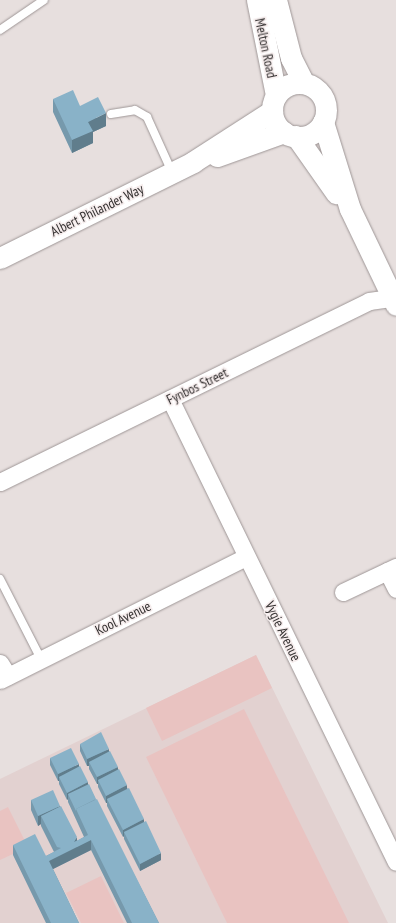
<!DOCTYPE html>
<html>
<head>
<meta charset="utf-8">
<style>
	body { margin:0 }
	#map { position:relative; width:396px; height:923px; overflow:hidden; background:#e7dfde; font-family:"PT Sans Narrow",sans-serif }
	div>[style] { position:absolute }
	.built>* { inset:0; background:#e2d1d0 }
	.green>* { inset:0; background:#e9c3c1 }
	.roads { filter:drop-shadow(0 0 1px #9e9696) drop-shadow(0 0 1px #9e9696) }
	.service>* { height:8px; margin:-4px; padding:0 4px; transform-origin:4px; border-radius:4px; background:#fff }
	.minor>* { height:17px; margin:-8.5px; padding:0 8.5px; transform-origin:8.5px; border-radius:8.5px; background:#fff }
	.tertiary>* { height:21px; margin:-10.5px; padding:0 10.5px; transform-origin:10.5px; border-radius:10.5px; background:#fff }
	.tertiary>.ring { margin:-10.5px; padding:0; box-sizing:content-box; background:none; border:21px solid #fff; border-radius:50% }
	.wall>* { inset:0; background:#7699ac }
	.shaded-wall>* { inset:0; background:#607d8c }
	.building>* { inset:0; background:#89b2c8 }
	span { translate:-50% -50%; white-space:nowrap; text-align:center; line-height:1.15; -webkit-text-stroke:3px #f5ecec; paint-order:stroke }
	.street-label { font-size:14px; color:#343131 }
</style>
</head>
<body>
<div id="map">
	<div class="built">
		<i style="clip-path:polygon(256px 655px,388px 923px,0 923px,0 779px)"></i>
	</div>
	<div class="green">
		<i style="clip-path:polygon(256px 655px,272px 688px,162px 741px,146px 708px)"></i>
		<i style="clip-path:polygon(244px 709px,349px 923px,227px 923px,146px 757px)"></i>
		<i style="clip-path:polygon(8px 807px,28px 847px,0 860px,0 811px)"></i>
		<i style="clip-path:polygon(101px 876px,124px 923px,81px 923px,66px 893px)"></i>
	</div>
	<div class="roads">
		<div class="service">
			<i style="left:0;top:30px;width:53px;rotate:-34.3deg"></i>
			<i style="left:111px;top:114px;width:24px;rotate:-9deg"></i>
			<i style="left:135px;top:110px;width:14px;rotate:30deg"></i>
			<i style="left:147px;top:117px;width:60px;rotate:65.6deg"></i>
			<i style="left:0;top:579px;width:90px;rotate:62.9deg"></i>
		</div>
		<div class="minor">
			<i style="left:170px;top:399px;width:515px;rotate:63.98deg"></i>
			<i style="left:0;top:482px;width:411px;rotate:-26.1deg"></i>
			<i style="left:369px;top:301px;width:27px;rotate:-8deg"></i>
			<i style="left:387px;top:571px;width:20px;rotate:63deg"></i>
			<i style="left:343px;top:592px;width:59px;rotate:-25.3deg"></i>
			<i style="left:0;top:663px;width:15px;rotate:58deg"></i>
			<i style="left:0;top:680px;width:275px;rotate:-26.6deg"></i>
		</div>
		<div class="tertiary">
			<i style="left:257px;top:0;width:97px;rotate:78.7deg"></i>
			<i style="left:276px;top:0;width:60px;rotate:75.5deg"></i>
			<i style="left:291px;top:58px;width:28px;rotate:63deg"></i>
			<i class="ring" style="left:272px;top:83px;width:33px;height:33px"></i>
			<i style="left:323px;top:122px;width:91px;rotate:72.8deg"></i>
			<i style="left:350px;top:209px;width:106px;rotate:64.4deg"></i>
			<i style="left:296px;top:136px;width:70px;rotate:54.9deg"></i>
			<i style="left:217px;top:156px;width:71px;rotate:-19.7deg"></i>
			<i style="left:0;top:258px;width:216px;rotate:-26.4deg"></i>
			<i style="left:193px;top:162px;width:94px;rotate:-32.8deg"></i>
		</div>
	</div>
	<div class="wall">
		<i style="clip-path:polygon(53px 99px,80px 106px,106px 126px,93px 132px,93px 143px,72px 153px,53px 112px)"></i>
		<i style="clip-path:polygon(80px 744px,109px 751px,144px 822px,161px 860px,140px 871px,124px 839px,124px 836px,123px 837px,107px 806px,107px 803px,106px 803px,98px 787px,98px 784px,97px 784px,89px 769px,89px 766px,87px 766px,80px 751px)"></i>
		<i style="clip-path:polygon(50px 758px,79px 767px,159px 923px,127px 923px,91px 850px,53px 869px,79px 923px,46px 923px,13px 855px,13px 845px,46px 856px,54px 852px,41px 826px,41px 824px,38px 826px,31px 810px,31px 800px,60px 807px,77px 841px,84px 837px,68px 802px,68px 799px,67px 800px,59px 784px,59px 781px,58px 781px,50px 765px)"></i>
	</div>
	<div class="shaded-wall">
		<i style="clip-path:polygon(106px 113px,106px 126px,93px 132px,93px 143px,72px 153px,72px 140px,88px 122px)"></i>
		<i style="clip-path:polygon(109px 749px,109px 756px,89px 762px,89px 766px,87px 766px,87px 759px)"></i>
		<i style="clip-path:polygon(79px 764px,79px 771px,59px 777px,59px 781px,58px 781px,58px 774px)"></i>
		<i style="clip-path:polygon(118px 767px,118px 774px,98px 780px,98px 784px,97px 784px,97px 777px)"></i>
		<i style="clip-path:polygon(88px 782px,88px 789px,68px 794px,68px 799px,67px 800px,67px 793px)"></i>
		<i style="clip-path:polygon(127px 785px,127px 792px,107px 799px,107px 803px,106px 803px,106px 796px)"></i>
		<i style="clip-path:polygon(60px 806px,60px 816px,41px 816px,41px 824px,38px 826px,38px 816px)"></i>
		<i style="clip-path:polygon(144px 819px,144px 826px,124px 832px,124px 836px,123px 837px,123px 830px)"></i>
		<i style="clip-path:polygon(77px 837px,77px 847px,91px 840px,91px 850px,49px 871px,49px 861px,74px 842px)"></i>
		<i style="clip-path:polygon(161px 853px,161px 860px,140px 871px,140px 864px)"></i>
	</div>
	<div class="building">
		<i style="clip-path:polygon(73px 90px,80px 106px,98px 97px,106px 113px,88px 122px,93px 131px,72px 140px,53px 99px)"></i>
		<i style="clip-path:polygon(101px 732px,109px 749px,87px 759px,80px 744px)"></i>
		<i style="clip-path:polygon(71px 748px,79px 764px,58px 774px,50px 758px)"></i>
		<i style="clip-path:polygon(110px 751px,118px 767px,97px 777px,89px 762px)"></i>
		<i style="clip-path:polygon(80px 766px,88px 782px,67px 793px,59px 777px)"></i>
		<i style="clip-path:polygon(119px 769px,127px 785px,106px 796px,98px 780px)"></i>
		<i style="clip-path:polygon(89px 784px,96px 799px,76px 809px,76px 811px,68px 794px)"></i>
		<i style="clip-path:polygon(129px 788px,144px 819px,123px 830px,107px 799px)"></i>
		<i style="clip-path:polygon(53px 790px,60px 806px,38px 816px,31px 800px)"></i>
		<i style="clip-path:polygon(97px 799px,159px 923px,132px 923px,91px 840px,49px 861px,79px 923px,51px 923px,13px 845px,35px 834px,46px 856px,61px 848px,57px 847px,41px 816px,61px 806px,77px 837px,74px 842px,88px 835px,76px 809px)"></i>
		<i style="clip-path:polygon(146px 821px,161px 853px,140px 864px,124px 832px)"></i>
	</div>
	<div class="street-label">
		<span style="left:266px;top:48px;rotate:78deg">Melton Road</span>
		<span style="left:97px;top:210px;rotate:-26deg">Albert Philander Way</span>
		<span style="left:197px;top:386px;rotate:-26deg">Fynbos Street</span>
		<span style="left:123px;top:618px;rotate:-26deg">Kool Avenue</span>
		<span style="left:283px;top:631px;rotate:64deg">Vygie Avenue</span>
	</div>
</div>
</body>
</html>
